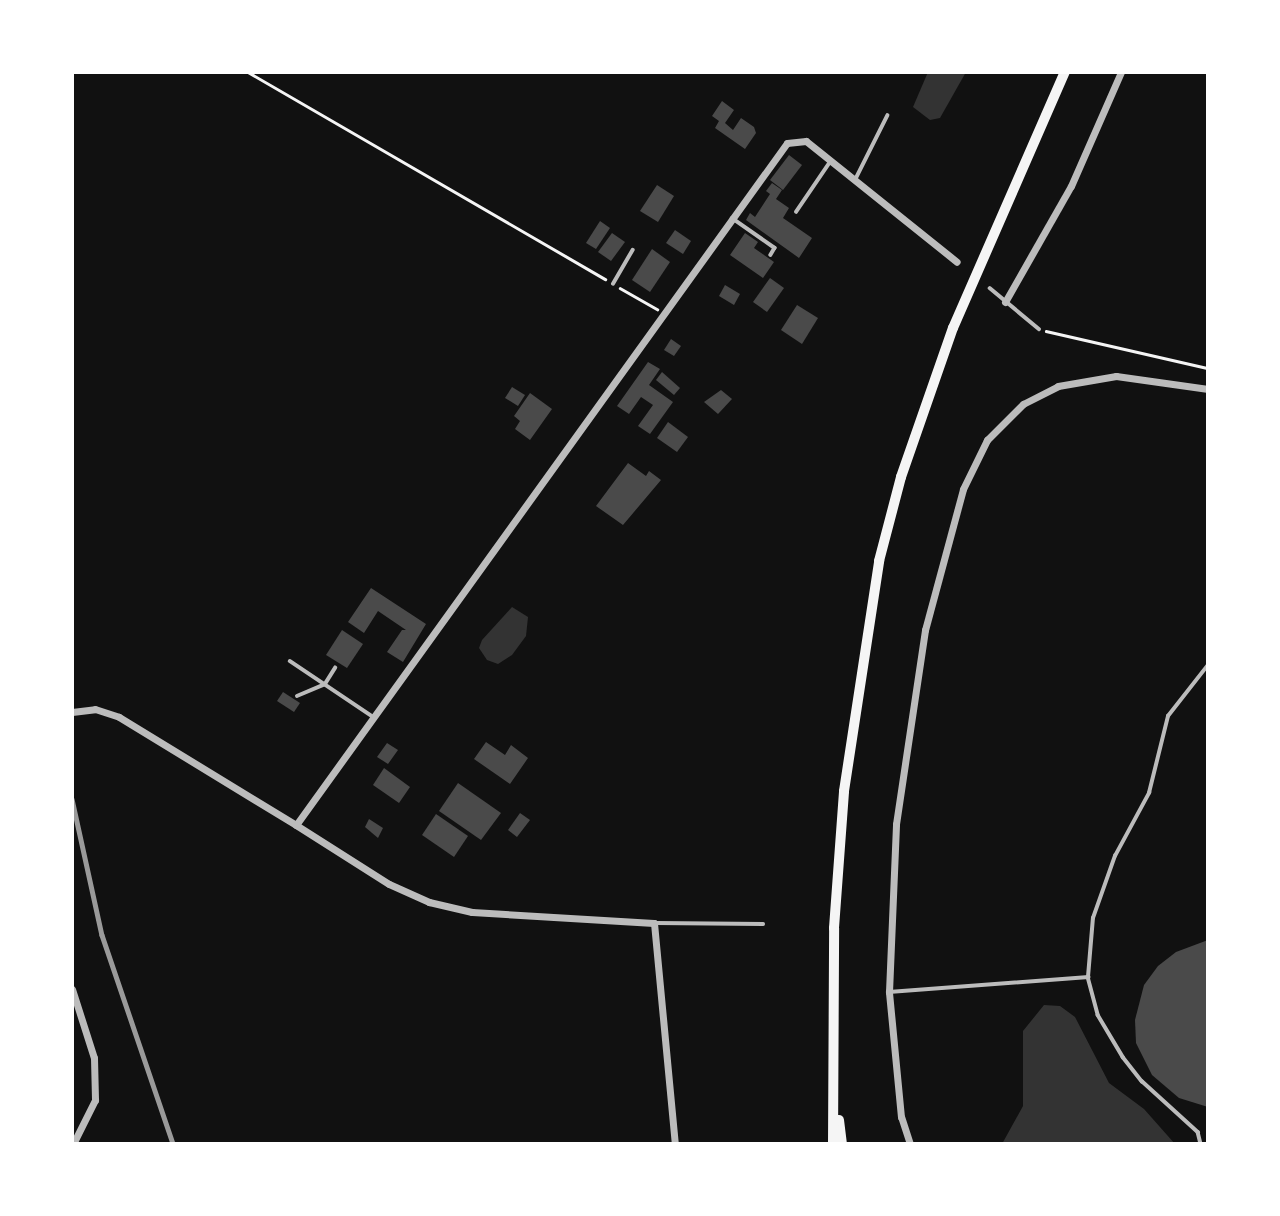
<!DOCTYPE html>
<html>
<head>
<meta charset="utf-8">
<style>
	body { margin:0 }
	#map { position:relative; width:1280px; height:1216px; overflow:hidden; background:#111; font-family:"PT Sans Narrow",sans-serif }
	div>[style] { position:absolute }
	.water>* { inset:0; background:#333 }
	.building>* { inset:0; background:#4a4a4a }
	.path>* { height:2.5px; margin:-1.25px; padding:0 1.25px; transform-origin:1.25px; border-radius:1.25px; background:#f5f5f5 }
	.service>* { height:3.5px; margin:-1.75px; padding:0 1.75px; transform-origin:1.75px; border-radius:1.75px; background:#bcbcbc }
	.minor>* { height:7px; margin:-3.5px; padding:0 3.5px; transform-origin:3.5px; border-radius:3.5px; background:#bcbcbc }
	.primary>* { height:10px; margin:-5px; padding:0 5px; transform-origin:5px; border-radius:5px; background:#f5f5f5 }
	.rail>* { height:4.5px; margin:-2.25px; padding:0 2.25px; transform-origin:2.25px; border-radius:2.25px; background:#9a9a9a }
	span { translate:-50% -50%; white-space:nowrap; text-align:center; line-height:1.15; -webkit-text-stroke:7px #fff; paint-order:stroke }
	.frame { position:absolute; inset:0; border:74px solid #fff; pointer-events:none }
</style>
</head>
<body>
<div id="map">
	<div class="water">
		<i style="clip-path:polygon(928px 72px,966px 72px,940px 118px,930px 120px,913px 107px)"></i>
		<i style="clip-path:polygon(512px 607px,528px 617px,526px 636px,512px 655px,498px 664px,487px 660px,479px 648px,482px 640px)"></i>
		<i style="clip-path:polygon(1044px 1005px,1060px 1006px,1075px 1017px,1109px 1083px,1144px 1109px,1175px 1144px,1002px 1144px,1023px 1106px,1023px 1031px)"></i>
	</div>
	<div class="building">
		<i style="clip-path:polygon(722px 101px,734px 110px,725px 123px,733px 130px,741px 118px,754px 127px,756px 133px,745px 149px,715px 128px,719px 121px,712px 116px)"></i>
		<i style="clip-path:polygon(789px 155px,802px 165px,783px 190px,770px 180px)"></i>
		<i style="clip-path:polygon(772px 183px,782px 190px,776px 199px,789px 208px,783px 218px,812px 238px,799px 258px,746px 220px,750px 213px,755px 217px,770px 194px,766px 191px)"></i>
		<i style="clip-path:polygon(657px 185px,674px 196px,658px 222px,640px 211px)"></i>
		<i style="clip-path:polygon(600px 221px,610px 228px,596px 249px,586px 243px)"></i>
		<i style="clip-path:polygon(675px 230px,691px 241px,683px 254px,666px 243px)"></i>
		<i style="clip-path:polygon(612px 233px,625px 242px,611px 261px,598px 252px)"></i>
		<i style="clip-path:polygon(745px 233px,758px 242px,754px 248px,774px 262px,763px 278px,730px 255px)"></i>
		<i style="clip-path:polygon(652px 249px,670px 262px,650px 292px,632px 280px)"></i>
		<i style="clip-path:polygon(770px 278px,784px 288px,767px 312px,753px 302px)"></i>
		<i style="clip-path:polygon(725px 285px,740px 294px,734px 305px,719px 296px)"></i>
		<i style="clip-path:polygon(797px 305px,818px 318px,802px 344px,781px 330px)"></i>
		<i style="clip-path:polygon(671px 339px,681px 346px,674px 356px,664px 350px)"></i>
		<i style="clip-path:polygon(648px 362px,660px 369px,649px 385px,673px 402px,650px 434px,638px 426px,653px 405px,641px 397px,629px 414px,617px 406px)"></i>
		<i style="clip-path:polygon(662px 372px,680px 388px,674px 395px,656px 380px)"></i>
		<i style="clip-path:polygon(512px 387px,525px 395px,518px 406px,505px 398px)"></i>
		<i style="clip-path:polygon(721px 390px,732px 399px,718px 414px,704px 402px)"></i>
		<i style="clip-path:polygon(530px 393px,552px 409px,530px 440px,515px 429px,520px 421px,514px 416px)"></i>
		<i style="clip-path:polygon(668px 422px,688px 437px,677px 452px,657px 438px)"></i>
		<i style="clip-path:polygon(628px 463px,646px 476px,649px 471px,661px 480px,623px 525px,596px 506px)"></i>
		<i style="clip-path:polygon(371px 588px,426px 624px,403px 662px,387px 652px,402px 630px,406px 630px,378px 611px,364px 633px,348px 622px)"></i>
		<i style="clip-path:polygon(342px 630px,363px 644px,347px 668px,326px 655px)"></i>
		<i style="clip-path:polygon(283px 692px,300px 703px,294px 712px,277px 701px)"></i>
		<i style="clip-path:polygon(486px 742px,505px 755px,511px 745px,528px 758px,510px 784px,474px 759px)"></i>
		<i style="clip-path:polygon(387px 743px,398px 750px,388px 764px,377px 757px)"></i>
		<i style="clip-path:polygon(384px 768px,410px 787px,399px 803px,373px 785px)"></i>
		<i style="clip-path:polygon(458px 783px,501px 813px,481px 840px,439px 811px)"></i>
		<i style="clip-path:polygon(520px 813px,530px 820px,517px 837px,508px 830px)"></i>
		<i style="clip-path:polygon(436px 814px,468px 836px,454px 857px,422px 835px)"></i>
		<i style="clip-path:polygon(369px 819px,383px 828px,378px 838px,365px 827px)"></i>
		<i style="clip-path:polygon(1208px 940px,1208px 1107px,1179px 1098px,1152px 1075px,1136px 1043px,1135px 1020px,1144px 985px,1158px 966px,1176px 952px)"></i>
	</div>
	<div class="path">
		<i style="left:248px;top:72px;width:413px;rotate:30.1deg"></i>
		<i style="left:620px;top:288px;width:43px;rotate:29.6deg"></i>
		<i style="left:1046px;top:331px;width:166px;rotate:12.9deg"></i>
	</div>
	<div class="service">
		<i style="left:855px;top:180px;width:72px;rotate:-63.4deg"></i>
		<i style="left:796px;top:212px;width:60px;rotate:-55.8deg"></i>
		<i style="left:732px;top:218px;width:52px;rotate:34.9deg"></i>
		<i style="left:775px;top:248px;width:8px;rotate:120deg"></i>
		<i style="left:613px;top:284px;width:39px;rotate:-60deg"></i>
		<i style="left:990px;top:288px;width:64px;rotate:39.9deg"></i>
		<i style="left:290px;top:661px;width:99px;rotate:33.9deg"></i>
		<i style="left:297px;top:696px;width:30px;rotate:-23deg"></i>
		<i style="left:325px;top:684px;width:19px;rotate:-58deg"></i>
		<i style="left:656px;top:923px;width:107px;rotate:0.5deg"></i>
		<i style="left:1088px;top:977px;width:39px;rotate:75deg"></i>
		<i style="left:1098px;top:1015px;width:49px;rotate:59.2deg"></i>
		<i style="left:1123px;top:1057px;width:31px;rotate:52deg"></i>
		<i style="left:1142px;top:1081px;width:76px;rotate:42.3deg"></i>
		<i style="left:1198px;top:1132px;width:12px;rotate:76deg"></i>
		<i style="left:889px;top:992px;width:200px;rotate:-4.3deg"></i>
		<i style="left:1088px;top:977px;width:59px;rotate:-85.2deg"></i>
		<i style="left:1093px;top:918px;width:66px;rotate:-70.5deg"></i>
		<i style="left:1115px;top:856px;width:72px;rotate:-61.6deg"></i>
		<i style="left:1149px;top:793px;width:79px;rotate:-76.1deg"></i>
		<i style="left:1168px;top:716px;width:65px;rotate:-51.9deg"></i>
	</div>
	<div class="minor">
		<i style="left:1005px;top:302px;width:133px;rotate:-60.4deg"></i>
		<i style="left:1071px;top:186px;width:124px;rotate:-66.3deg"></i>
		<i style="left:72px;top:712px;width:23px;rotate:-7deg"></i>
		<i style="left:95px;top:709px;width:25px;rotate:18deg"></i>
		<i style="left:119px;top:717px;width:207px;rotate:31.4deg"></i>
		<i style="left:296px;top:825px;width:840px;rotate:-54.25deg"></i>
		<i style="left:787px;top:143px;width:19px;rotate:-6deg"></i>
		<i style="left:806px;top:141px;width:193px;rotate:38.7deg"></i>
		<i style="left:296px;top:825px;width:110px;rotate:32.4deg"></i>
		<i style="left:389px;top:884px;width:44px;rotate:24.2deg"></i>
		<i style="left:429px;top:902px;width:44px;rotate:13.1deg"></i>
		<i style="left:472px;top:912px;width:182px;rotate:3.5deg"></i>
		<i style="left:654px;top:923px;width:222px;rotate:84.6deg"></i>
		<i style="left:72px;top:989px;width:72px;rotate:72.3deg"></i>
		<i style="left:94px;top:1058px;width:42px;rotate:88.6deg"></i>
		<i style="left:95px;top:1100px;width:49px;rotate:116.6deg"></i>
		<i style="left:910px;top:1144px;width:28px;rotate:-108deg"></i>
		<i style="left:901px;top:1117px;width:126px;rotate:-95.5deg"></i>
		<i style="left:889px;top:992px;width:168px;rotate:-87.6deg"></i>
		<i style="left:896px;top:824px;width:196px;rotate:-81.5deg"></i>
		<i style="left:925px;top:630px;width:146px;rotate:-74.9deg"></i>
		<i style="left:963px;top:489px;width:55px;rotate:-63.9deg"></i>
		<i style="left:987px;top:440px;width:51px;rotate:-45deg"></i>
		<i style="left:1023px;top:404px;width:39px;rotate:-27deg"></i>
		<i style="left:1058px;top:386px;width:59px;rotate:-9.8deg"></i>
		<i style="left:1116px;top:376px;width:93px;rotate:8deg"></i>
	</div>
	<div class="primary">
		<i style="left:839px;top:1120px;width:24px;rotate:83deg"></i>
		<i style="left:833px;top:1144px;width:216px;rotate:-89.7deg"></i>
		<i style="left:834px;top:928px;width:137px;rotate:-85.8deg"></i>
		<i style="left:844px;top:791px;width:233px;rotate:-81.3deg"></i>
		<i style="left:879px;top:561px;width:87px;rotate:-75.3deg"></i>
		<i style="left:901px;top:477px;width:158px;rotate:-70.8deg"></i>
		<i style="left:953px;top:328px;width:279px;rotate:-66.4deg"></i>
	</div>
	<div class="rail">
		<i style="left:72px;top:799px;width:139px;rotate:77.6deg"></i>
		<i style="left:102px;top:935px;width:221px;rotate:71.2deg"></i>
	</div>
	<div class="frame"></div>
</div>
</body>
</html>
